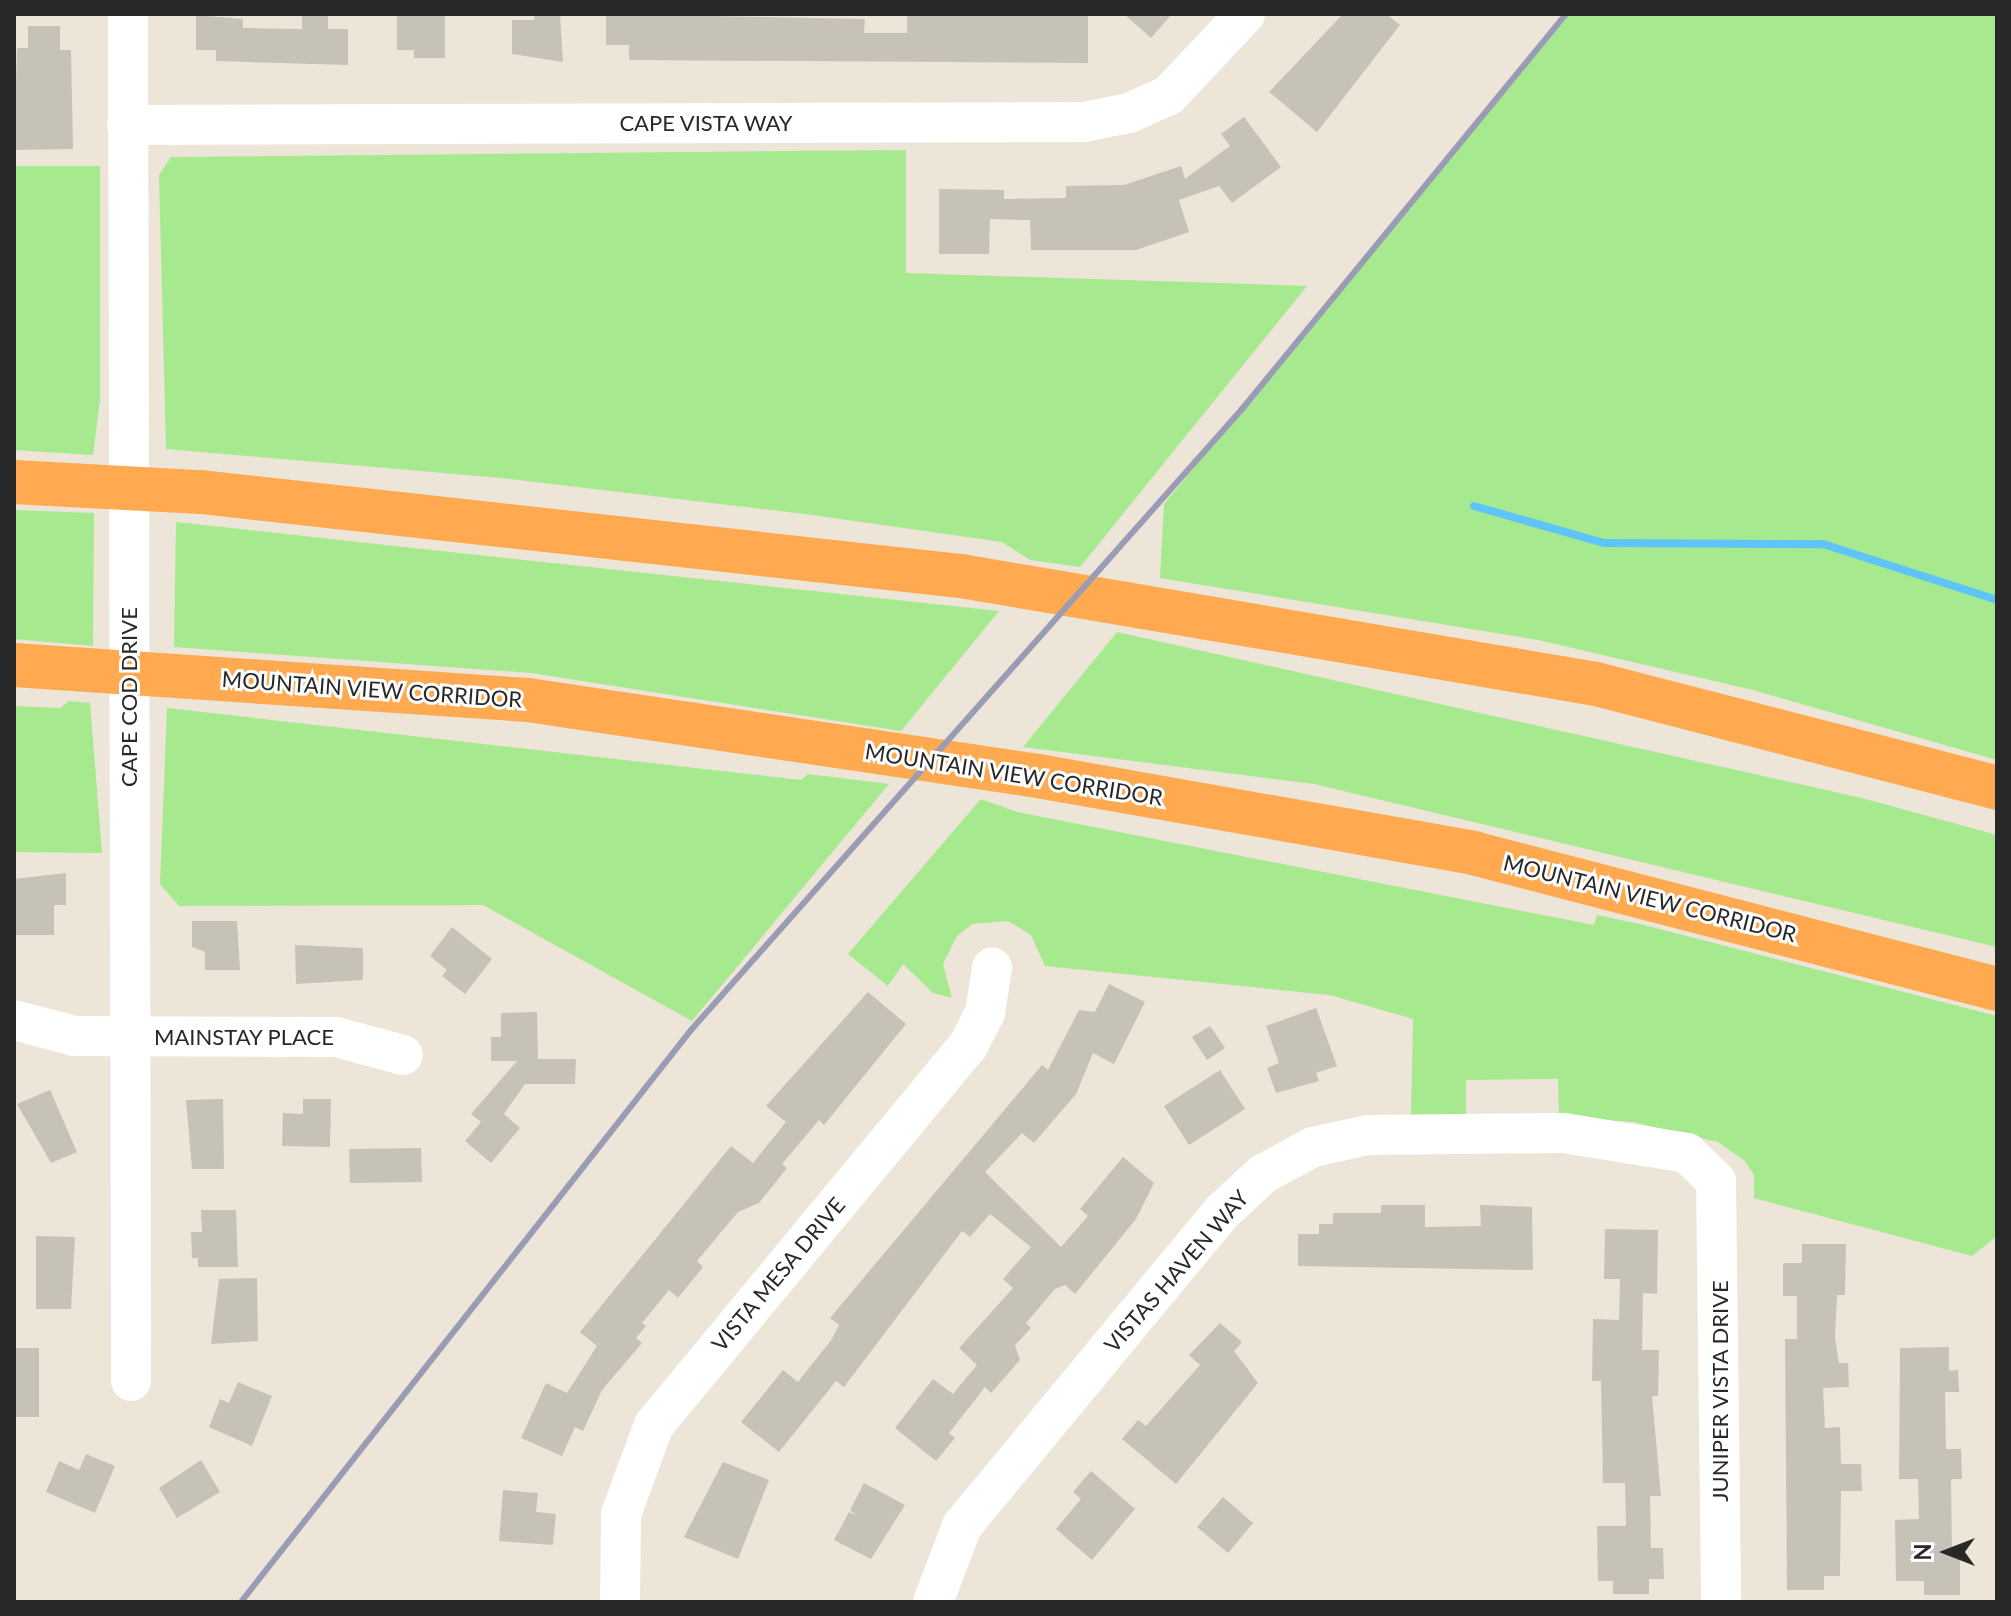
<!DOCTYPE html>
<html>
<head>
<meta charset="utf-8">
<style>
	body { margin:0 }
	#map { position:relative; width:2011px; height:1616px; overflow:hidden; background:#ece5d8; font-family:Lato,sans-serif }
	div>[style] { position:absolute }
	.green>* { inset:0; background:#a6e98e }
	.stream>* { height:8px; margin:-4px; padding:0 4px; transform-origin:4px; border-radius:4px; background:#5fc5f9 }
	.building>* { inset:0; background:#c7c2b8 }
	.minor>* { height:40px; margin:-20px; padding:0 20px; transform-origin:20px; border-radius:20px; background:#fff }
	.highway>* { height:44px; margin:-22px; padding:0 22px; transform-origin:22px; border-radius:22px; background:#ffa950 }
	.rail>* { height:6px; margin:-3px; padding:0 3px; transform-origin:3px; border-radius:3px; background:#9a9cb5 }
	span { translate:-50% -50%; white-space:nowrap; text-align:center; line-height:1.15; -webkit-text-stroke:6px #fff; paint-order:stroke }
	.street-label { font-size:22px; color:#282828 }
	.frame { position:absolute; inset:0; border:16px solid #282828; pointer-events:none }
	.north { position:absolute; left:1907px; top:1512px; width:80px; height:80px; -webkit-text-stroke:6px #fff; paint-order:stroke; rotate:270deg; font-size:22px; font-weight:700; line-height:32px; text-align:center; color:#282828 }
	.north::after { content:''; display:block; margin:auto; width:28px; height:36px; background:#282828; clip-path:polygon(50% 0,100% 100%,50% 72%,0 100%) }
</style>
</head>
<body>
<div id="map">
	<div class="green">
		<i style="clip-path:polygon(1570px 14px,1997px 14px,1997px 760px,1753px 690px,1538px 640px,1160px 578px,1164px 504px)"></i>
		<i style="clip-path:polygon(906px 150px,906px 273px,1307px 286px,1080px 567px,1030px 560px,1002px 542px,805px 514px,501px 478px,166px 449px,159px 175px,171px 157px)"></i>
		<i style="clip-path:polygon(14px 166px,100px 166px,100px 399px,93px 455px,14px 450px)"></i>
		<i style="clip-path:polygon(14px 510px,94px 513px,93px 646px,14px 639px)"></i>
		<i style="clip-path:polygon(176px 522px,367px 543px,999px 611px,901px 731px,531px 673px,174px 647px)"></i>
		<i style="clip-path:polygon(1117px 632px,1862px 798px,1997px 835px,1997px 947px,1314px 784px,1023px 747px)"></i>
		<i style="clip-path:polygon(69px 701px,90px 703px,102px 853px,14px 852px,14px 706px,60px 708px)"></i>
		<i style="clip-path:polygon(167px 708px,801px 780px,808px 774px,889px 784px,692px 1021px,483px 905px,179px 906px,160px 884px)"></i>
		<i style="clip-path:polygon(981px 799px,1017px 812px,1594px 925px,1597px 915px,1644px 925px,1997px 1016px,1997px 1236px,1972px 1256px,1754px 1198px,1754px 1175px,1745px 1161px,1718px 1142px,1633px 1122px,1559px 1117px,1558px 1079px,1466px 1080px,1466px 1118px,1411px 1118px,1413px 1019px,1330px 995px,1045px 966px,1031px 935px,1008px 921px,972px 924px,957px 936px,943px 964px,952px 998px,933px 993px,903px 964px,888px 986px,848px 954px)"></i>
	</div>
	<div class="stream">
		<i style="left:1474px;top:506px;width:135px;rotate:15.9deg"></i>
		<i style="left:1604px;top:543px;width:219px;rotate:0.3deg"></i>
		<i style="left:1823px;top:544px;width:183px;rotate:17.8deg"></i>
	</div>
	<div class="building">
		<i style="clip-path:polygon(302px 14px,328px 14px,328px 29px,348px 29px,348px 65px,216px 61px,216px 50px,196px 50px,196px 15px,243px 19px,243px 28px,302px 29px)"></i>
		<i style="clip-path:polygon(535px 14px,560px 14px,563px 62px,512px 54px,512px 20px,534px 20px)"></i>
		<i style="clip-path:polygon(606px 14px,865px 19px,864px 33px,907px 33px,907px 14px,1088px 16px,1088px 63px,629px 60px,629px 45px,606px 45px)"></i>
		<i style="clip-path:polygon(1124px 14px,1172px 14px,1151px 38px)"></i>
		<i style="clip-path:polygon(1343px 14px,1386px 14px,1400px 25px,1317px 132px,1269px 92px)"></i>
		<i style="clip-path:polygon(397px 16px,445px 16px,445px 58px,414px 58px,414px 50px,397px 50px)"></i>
		<i style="clip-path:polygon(28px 26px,60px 26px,60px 50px,71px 50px,73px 149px,14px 150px,17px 48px,28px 48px)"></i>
		<i style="clip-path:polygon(1244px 117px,1281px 167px,1232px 203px,1219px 186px,1179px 200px,1189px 232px,1136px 250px,1031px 250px,1030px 220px,990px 219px,989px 254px,939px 254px,939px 189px,1004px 190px,1004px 199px,1066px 198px,1066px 186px,1124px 185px,1181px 166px,1185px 179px,1230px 146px,1221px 134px)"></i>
		<i style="clip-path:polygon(66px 873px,66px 905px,54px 905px,54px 935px,14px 935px,14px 879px)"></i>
		<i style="clip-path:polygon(192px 921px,237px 921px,240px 970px,205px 970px,205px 952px,192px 947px)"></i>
		<i style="clip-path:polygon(452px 927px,492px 959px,465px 994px,442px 976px,447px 970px,430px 956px)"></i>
		<i style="clip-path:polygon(295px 945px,363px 948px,363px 980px,296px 984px)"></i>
		<i style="clip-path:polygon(1109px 984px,1145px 1002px,1114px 1064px,1093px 1053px,1076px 1094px,1034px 1143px,1022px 1133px,985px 1172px,1061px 1247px,1088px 1216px,1080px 1209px,1123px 1157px,1154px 1183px,1136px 1219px,1075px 1294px,1065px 1285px,1055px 1289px,1026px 1323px,1031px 1328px,1015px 1345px,1020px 1360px,991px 1393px,985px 1387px,949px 1433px,955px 1438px,936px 1461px,895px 1428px,933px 1379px,953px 1394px,977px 1365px,959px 1348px,1013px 1288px,1003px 1279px,1031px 1247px,990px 1214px,970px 1237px,962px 1231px,844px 1387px,836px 1381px,779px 1452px,741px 1422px,783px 1370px,798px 1382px,832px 1339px,839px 1325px,830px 1318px,1042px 1065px,1048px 1070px,1079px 1010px,1095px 1012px)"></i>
		<i style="clip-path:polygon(868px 992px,906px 1024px,824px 1125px,819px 1120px,782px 1164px,787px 1168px,759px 1203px,738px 1212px,697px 1261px,703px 1267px,678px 1298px,669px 1290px,642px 1323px,646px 1326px,636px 1338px,642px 1343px,602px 1390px,583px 1431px,575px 1427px,562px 1456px,521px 1438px,546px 1383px,567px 1393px,597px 1346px,580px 1332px,731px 1146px,753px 1163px,786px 1122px,766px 1106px)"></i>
		<i style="clip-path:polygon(1316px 1008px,1337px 1066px,1316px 1073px,1319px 1081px,1276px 1093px,1267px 1068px,1279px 1063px,1266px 1026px)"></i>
		<i style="clip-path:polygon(537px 1012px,538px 1059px,576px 1059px,575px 1084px,525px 1084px,504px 1114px,520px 1128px,491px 1163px,465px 1141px,481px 1122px,471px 1114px,517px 1061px,491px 1061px,491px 1037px,501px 1037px,501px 1013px)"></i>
		<i style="clip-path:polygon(1210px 1026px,1225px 1048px,1207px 1060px,1192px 1037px)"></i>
		<i style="clip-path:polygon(1220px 1070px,1245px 1109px,1189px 1145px,1164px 1106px)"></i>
		<i style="clip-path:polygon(50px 1090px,77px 1152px,51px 1163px,17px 1104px)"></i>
		<i style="clip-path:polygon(223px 1099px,224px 1169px,192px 1169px,186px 1100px)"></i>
		<i style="clip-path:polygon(303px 1099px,331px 1099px,330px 1147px,282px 1146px,283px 1113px,303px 1114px)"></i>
		<i style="clip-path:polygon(421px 1148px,422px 1182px,350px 1183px,349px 1149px)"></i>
		<i style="clip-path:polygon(1381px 1205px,1425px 1205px,1425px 1227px,1481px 1226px,1480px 1205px,1532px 1207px,1533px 1270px,1298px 1266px,1298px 1234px,1319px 1234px,1319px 1224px,1333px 1224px,1333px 1213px,1381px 1213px)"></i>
		<i style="clip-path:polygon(201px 1210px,236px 1210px,238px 1267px,198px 1267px,198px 1258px,192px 1258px,191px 1232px,202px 1232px)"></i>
		<i style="clip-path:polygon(1605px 1229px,1658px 1230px,1657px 1294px,1643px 1293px,1642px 1350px,1659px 1350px,1658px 1396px,1652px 1396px,1661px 1496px,1650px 1496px,1651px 1548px,1663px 1548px,1664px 1579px,1649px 1579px,1649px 1594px,1613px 1594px,1613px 1581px,1598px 1581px,1597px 1526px,1626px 1526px,1625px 1483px,1603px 1483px,1601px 1381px,1592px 1381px,1593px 1319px,1619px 1320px,1620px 1279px,1604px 1279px)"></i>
		<i style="clip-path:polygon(36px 1236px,75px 1237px,71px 1309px,36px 1309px)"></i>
		<i style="clip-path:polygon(1802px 1244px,1846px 1244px,1845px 1295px,1837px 1295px,1835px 1338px,1839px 1363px,1848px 1363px,1849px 1387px,1823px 1388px,1825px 1428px,1840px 1427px,1841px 1464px,1861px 1464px,1862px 1491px,1841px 1491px,1840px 1576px,1824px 1576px,1824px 1590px,1787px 1590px,1785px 1339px,1797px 1339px,1797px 1296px,1783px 1296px,1783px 1263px,1802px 1263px)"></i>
		<i style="clip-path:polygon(257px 1278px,258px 1341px,211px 1344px,219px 1279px)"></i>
		<i style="clip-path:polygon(1220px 1323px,1242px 1342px,1234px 1351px,1258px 1383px,1176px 1484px,1122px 1439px,1138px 1420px,1146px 1426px,1200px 1365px,1189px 1355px)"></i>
		<i style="clip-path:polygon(1949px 1347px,1949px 1371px,1958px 1370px,1959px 1392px,1945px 1392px,1946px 1449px,1961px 1449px,1962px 1479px,1951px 1479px,1952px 1553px,1960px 1553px,1960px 1595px,1924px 1595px,1924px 1581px,1896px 1581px,1895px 1520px,1919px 1519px,1918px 1479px,1899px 1479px,1900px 1348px)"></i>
		<i style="clip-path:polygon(14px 1348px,39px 1348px,39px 1417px,14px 1417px)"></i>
		<i style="clip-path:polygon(238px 1382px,272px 1396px,252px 1446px,209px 1427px,220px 1399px,229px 1403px)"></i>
		<i style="clip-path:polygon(86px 1454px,115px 1466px,95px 1513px,46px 1492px,59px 1461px,79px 1470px)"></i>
		<i style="clip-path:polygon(201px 1460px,220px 1492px,177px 1518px,159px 1488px)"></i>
		<i style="clip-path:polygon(723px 1462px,769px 1480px,738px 1559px,684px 1537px)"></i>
		<i style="clip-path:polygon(1091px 1471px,1135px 1509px,1092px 1560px,1056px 1529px,1081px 1499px,1073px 1492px)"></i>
		<i style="clip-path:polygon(864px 1483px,905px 1505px,871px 1559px,834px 1540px,849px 1512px,856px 1515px,850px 1510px)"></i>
		<i style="clip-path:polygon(503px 1490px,538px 1493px,536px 1512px,556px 1514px,553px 1545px,499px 1541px)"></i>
		<i style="clip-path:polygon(1223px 1497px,1253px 1523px,1228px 1553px,1197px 1527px)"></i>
	</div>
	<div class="minor">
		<i style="left:128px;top:14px;width:1367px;rotate:89.87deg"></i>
		<i style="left:127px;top:125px;width:957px;rotate:-0.18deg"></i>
		<i style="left:1084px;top:122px;width:46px;rotate:-11.3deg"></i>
		<i style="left:1129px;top:113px;width:44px;rotate:-24.2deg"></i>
		<i style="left:1169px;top:95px;width:111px;rotate:-46.8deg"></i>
		<i style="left:14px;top:1020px;width:62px;rotate:14.9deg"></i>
		<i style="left:74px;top:1036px;width:262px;rotate:0.2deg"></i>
		<i style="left:336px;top:1037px;width:69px;rotate:15deg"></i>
		<i style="left:620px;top:1602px;width:88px;rotate:-89.3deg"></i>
		<i style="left:621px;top:1514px;width:95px;rotate:-69.7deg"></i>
		<i style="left:654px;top:1425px;width:492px;rotate:-50.4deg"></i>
		<i style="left:968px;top:1046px;width:37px;rotate:-63deg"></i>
		<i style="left:985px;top:1013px;width:46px;rotate:-81.2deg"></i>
		<i style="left:933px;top:1602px;width:81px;rotate:-69.1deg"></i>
		<i style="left:962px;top:1526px;width:406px;rotate:-50.4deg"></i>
		<i style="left:1221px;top:1213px;width:57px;rotate:-42.9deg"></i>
		<i style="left:1263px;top:1174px;width:57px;rotate:-28.4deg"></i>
		<i style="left:1313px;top:1147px;width:56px;rotate:-12.3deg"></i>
		<i style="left:1368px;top:1135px;width:196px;rotate:-0.6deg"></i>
		<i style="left:1564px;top:1133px;width:125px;rotate:9.2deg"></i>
		<i style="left:1687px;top:1153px;width:40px;rotate:44deg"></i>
		<i style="left:1716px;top:1181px;width:421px;rotate:89.3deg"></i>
	</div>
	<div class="highway">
		<i style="left:14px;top:482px;width:187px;rotate:3.1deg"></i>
		<i style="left:201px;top:492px;width:765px;rotate:6.31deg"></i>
		<i style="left:961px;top:576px;width:644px;rotate:9.65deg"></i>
		<i style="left:1596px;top:684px;width:414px;rotate:14.5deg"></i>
		<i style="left:14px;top:665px;width:515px;rotate:3.9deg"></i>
		<i style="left:528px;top:700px;width:516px;rotate:8.48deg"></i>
		<i style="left:1038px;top:776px;width:442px;rotate:10deg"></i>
		<i style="left:1473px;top:853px;width:541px;rotate:14.55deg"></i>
	</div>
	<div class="rail">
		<i style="left:241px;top:1602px;width:728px;rotate:-51.81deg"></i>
		<i style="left:691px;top:1030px;width:830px;rotate:-48.42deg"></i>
		<i style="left:1242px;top:409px;width:511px;rotate:-50.64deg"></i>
	</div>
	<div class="street-label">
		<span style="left:706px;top:123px">CAPE VISTA WAY</span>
		<span style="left:372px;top:689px;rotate:4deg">MOUNTAIN VIEW CORRIDOR</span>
		<span style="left:129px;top:697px;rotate:-90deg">CAPE COD DRIVE</span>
		<span style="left:1014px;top:774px;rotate:9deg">MOUNTAIN VIEW CORRIDOR</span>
		<span style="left:1650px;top:898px;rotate:14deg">MOUNTAIN VIEW CORRIDOR</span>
		<span style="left:244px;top:1037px">MAINSTAY PLACE</span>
		<span style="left:1176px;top:1271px;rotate:-49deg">VISTAS HAVEN WAY</span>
		<span style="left:778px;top:1274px;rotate:-50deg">VISTA MESA DRIVE</span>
		<span style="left:1720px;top:1391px;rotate:-90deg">JUNIPER VISTA DRIVE</span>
	</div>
	<div class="frame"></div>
	<div class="north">N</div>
</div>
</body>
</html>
